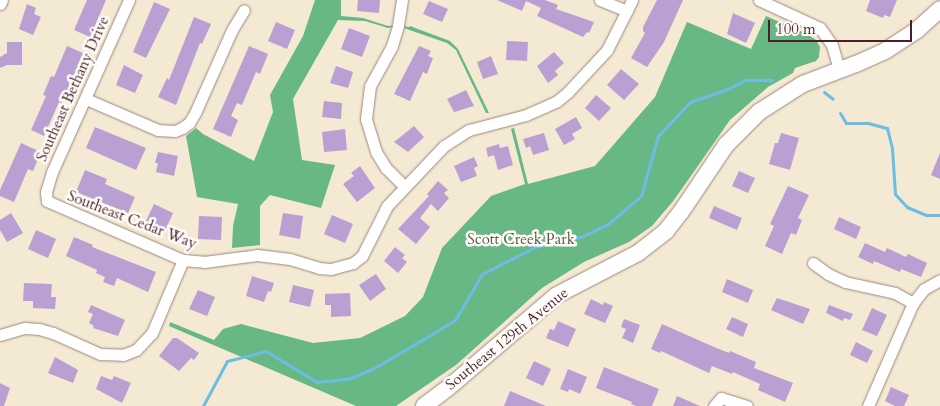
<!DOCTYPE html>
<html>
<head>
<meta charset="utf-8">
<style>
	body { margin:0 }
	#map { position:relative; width:940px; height:406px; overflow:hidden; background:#f4e9d3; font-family:Cardo,serif }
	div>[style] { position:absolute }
	.forest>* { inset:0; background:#67b884 }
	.stream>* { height:3px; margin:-1.5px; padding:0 1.5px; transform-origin:1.5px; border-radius:1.5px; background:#6bbde6 }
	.building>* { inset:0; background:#baa0d2 }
	.roads { filter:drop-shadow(0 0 1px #9f847f) drop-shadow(0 0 1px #9f847f) }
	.minor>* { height:11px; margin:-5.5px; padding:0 5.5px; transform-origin:5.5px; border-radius:5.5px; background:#fff }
	.secondary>* { height:16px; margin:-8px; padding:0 8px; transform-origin:8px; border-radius:8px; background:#fff }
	span { translate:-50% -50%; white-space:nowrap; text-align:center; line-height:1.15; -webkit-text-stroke:5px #fdfcf7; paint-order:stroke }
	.street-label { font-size:15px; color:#4a1f2b }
	.park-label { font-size:15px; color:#5a564d }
	.scale { position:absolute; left:768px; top:20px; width:144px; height:22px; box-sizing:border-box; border:2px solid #4a1f2b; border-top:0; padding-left:6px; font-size:15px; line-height:18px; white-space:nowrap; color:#4a1f2b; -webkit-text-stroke:4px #fdfcf7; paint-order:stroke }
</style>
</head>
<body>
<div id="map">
	<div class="forest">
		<i style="clip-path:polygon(315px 0,341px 0,341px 16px,363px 18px,388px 26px,398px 25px,409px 27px,410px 26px,450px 41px,458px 49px,489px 113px,486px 113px,456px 50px,447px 43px,398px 26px,388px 28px,365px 21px,338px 20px,293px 99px,302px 160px,335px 165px,321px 208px,270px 195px,260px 206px,260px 245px,232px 248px,233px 226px,238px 204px,197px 197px,186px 136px,196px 128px,203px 134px,254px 161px,273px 112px,270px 95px,303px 36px)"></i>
		<i style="clip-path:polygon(766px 16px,807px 34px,816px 40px,820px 47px,819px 57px,816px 61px,795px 68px,793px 73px,768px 87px,730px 120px,674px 200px,652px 226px,629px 242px,584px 262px,542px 288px,456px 365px,396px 406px,356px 406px,169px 326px,170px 322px,214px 340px,223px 329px,241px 324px,313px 343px,360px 338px,405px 316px,423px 297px,442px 248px,491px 196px,525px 184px,511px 129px,514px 128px,528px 184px,595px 166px,655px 97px,687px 22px,751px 49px)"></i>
	</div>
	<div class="stream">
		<i style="left:824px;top:92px;width:11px;rotate:38deg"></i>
		<i style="left:840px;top:113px;width:12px;rotate:59deg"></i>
		<i style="left:846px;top:123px;width:22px"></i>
		<i style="left:868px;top:123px;width:20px;rotate:15deg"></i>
		<i style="left:887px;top:128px;width:21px;rotate:76deg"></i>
		<i style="left:892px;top:148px;width:46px;rotate:86.3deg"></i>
		<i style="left:895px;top:194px;width:18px;rotate:47deg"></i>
		<i style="left:907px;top:207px;width:21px;rotate:23deg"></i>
		<i style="left:926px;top:215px;width:14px"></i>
		<i style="left:203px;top:406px;width:51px;rotate:-61.9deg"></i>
		<i style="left:227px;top:361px;width:40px;rotate:-14.4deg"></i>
		<i style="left:266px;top:351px;width:60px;rotate:31.3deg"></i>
		<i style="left:317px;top:382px;width:31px;rotate:-6deg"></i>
		<i style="left:348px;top:379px;width:28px;rotate:-23deg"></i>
		<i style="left:374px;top:368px;width:67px;rotate:-30.4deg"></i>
		<i style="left:432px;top:334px;width:27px;rotate:-31deg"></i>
		<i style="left:455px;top:320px;width:53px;rotate:-59.6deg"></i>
		<i style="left:482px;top:274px;width:59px;rotate:-27deg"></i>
		<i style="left:535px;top:247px;width:47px;rotate:-12.3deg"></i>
		<i style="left:581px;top:237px;width:30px;rotate:-26deg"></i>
		<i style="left:608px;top:224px;width:43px;rotate:-40.3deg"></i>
		<i style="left:641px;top:196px;width:62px;rotate:-74.2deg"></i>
		<i style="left:658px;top:136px;width:47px;rotate:-46.7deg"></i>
		<i style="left:690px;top:102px;width:40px;rotate:-18.9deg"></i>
		<i style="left:728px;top:89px;width:20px;rotate:-27deg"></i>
		<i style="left:746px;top:80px;width:26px"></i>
	</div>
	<div class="building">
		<i style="clip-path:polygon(87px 0,106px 0,90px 37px,74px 30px)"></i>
		<i style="clip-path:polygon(358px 0,380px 0,379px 13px,357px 11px)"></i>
		<i style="clip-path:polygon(497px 0,545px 0,558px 5px,556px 9px,594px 22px,589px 33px,587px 32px,583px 37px,537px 16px,541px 8px,526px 1px,522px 11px)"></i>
		<i style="clip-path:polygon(657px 0,683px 0,664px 42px,647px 67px,631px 58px,645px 33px,643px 31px,643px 27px)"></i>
		<i style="clip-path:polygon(870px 0,897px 0,890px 17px,884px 15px,883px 18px,866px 11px)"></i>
		<i style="clip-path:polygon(429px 1px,448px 9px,442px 22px,423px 14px)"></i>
		<i style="clip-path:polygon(154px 2px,170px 9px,146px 58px,133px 52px)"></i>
		<i style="clip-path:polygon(27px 4px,36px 8px,34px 14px,41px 17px,33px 35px,19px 29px)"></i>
		<i style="clip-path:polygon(733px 13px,755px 23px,746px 43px,727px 34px)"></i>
		<i style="clip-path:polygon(194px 17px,211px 24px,202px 44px,200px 43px,176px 105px,158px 97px,167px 78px,169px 80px)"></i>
		<i style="clip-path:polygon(276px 22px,295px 30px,287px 49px,268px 41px)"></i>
		<i style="clip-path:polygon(349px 28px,370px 36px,362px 57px,341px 49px)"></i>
		<i style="clip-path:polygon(507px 41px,528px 42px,527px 61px,506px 60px)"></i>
		<i style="clip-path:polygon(7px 42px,22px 42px,22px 65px,7px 65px,0 68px,0 57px,7px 53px)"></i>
		<i style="clip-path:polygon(67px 46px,83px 53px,62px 103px,59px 102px,44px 136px,31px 130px,46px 96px,43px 95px,51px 76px,54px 77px)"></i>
		<i style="clip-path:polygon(249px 46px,268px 54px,260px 74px,256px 72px,242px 105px,237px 103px,231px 116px,238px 120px,231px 137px,213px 129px)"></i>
		<i style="clip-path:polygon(419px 46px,431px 51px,428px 56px,433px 58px,427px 74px,423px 72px,410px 101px,394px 94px)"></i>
		<i style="clip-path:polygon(554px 52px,564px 63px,555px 71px,558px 75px,548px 83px,537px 66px)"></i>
		<i style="clip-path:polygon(491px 56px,498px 74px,483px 79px,477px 62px)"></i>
		<i style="clip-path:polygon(124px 65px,143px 75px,135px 93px,116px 85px)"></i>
		<i style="clip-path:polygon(336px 66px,353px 72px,348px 88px,330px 83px)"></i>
		<i style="clip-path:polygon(621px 69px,639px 84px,624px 100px,607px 85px)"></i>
		<i style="clip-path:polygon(466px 90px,474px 106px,454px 112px,447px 99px)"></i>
		<i style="clip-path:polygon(596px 95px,611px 108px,599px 121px,585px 108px)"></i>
		<i style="clip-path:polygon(324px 101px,342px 103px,341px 119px,322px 117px)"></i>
		<i style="clip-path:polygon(576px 117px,582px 128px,572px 134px,575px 139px,564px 145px,555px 129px)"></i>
		<i style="clip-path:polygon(414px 126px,424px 137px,408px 152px,394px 142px)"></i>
		<i style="clip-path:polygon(95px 127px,146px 148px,136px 170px,86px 148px)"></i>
		<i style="clip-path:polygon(345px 129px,347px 150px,324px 152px,322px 132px)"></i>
		<i style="clip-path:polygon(544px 133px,549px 150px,533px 155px,530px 146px,526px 148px,523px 139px)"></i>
		<i style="clip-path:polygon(781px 133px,799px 138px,790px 170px,769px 164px,775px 143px,778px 143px)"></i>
		<i style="clip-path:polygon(21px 143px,41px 152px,33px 171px,28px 169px,14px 202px,0 196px,0 190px)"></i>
		<i style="clip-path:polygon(499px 144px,500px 148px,508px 146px,513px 165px,498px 170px,494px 155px,488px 157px,486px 148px)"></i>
		<i style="clip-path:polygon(158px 152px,178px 156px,174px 176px,156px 172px,158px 163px,155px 163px)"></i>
		<i style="clip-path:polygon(940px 153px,940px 179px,931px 175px)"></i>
		<i style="clip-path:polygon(474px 157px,478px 166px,474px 168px,477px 176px,461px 182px,454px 166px)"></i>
		<i style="clip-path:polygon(360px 166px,375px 188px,357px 202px,343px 184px,354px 176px,351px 173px)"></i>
		<i style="clip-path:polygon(85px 170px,107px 179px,105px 184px,135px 197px,128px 213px,76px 192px)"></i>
		<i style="clip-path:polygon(739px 171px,755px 178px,748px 193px,732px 186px)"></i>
		<i style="clip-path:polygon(438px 181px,448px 190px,444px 193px,449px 198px,438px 211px,431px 204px,420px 218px,430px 227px,416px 244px,398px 229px,429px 196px,427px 194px)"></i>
		<i style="clip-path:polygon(788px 186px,809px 195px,798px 218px,802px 220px,796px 235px,791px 233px,782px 254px,765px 246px,774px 226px,770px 224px)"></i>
		<i style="clip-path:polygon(154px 204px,173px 213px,166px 229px,146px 221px)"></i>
		<i style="clip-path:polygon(714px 206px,742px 218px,737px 230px,709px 218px)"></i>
		<i style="clip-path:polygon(11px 213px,23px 233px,7px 242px,0 230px,0 220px)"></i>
		<i style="clip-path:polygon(283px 213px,303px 216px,300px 239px,279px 235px)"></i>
		<i style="clip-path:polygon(332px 215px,353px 224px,345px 243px,324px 234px)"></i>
		<i style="clip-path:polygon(199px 216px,222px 217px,221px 240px,198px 239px)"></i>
		<i style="clip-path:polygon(839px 217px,861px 227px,856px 239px,834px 229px)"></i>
		<i style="clip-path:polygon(36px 230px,56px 239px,48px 258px,28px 249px)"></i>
		<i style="clip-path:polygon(74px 237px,93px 245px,92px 247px,156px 272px,148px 292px,117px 278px,114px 286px,103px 282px,105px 277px,96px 273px,97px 270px,66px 256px)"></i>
		<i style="clip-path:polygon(865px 243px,885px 252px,887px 248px,906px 257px,908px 254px,927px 263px,921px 277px,901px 269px,900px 272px,874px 261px,873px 264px,858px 257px)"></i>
		<i style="clip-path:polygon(395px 247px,405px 255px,402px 258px,407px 262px,398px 273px,384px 261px)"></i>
		<i style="clip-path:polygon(376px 274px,386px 289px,370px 301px,359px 285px)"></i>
		<i style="clip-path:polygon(252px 276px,274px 283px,271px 292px,268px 291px,264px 302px,246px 296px)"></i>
		<i style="clip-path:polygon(727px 279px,753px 290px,748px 303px,722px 292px)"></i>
		<i style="clip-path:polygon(24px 283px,52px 284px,51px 297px,56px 297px,55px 309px,33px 308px,33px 301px,23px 301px)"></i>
		<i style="clip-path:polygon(293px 285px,314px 290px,310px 307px,289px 302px)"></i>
		<i style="clip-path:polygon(198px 290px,215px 297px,207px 316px,189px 309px)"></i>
		<i style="clip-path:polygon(350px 293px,351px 316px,331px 317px,331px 305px,325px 305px,325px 294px)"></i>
		<i style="clip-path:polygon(777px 298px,810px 309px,803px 324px,771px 310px)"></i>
		<i style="clip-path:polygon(591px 299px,603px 305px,604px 302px,613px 306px,605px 323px,584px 314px)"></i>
		<i style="clip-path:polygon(91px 305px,125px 320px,118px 336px,93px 328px,94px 326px,89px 323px,93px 314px,88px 312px)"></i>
		<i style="clip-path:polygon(829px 305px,853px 314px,850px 320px,844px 318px,843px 321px,826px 313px)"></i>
		<i style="clip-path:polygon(872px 308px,887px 315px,877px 336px,862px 330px)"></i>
		<i style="clip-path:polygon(732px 317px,748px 324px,743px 337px,726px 329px)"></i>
		<i style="clip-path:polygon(624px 319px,640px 325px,633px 343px,622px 338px,626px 329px,621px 327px)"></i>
		<i style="clip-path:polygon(558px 321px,576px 329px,568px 347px,546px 338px,550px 329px,554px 330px)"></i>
		<i style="clip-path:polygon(662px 324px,714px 347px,729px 353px,730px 351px,756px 362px,754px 368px,793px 383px,785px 402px,758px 390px,760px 384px,733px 372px,732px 374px,712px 366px,709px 373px,661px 351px,660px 353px,651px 349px)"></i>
		<i style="clip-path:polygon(173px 338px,177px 338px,199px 353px,194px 360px,191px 358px,179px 371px,159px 356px)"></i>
		<i style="clip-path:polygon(856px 342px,873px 351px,867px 363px,850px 355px)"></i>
		<i style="clip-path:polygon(55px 357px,78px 370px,73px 383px,48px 373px)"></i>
		<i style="clip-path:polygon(534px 361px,551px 369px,543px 386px,526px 378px)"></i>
		<i style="clip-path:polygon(604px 367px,659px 389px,652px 406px,636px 406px,631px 404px,632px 402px,596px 388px)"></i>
		<i style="clip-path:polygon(568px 369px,587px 377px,580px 394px,569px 389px,568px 392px,560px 389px)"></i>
		<i style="clip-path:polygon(101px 376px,112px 380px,114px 376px,131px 383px,122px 403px,96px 389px)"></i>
		<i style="clip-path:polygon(0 383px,10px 388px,4px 406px,0 406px)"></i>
		<i style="clip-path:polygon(891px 387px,909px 395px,904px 406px,895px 406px,885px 401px)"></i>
		<i style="clip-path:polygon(510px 391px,546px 406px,504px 406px)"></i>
		<i style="clip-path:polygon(677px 396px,700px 406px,673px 406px)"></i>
	</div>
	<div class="roads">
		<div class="minor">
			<i style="left:129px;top:0;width:188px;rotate:114.1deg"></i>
			<i style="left:52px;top:172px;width:21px;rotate:107deg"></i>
			<i style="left:46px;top:192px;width:9px;rotate:84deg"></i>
			<i style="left:47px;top:201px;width:148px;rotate:23.5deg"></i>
			<i style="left:183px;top:260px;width:21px;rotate:5deg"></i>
			<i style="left:204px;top:262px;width:53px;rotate:-7.5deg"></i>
			<i style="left:257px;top:255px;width:33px;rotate:7deg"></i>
			<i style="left:290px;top:259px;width:30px;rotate:17deg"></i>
			<i style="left:319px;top:268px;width:12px;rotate:5deg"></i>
			<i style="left:331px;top:269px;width:23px;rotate:-15deg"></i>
			<i style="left:353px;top:263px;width:11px;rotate:-38deg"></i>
			<i style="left:362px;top:256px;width:56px;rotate:-63.4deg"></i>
			<i style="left:387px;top:206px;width:83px;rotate:-46.5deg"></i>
			<i style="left:444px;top:146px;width:30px;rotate:-33deg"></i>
			<i style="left:469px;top:130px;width:59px;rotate:-14.7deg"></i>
			<i style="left:526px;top:115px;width:34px;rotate:-24deg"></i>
			<i style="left:557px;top:101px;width:14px;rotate:-39deg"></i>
			<i style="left:568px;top:92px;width:57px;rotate:-47.1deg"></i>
			<i style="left:607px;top:50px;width:56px;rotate:-63.4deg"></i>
			<i style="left:402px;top:0;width:26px;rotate:99deg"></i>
			<i style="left:398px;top:26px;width:21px;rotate:107deg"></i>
			<i style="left:392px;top:46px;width:46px;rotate:118.8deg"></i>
			<i style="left:370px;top:86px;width:33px;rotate:97deg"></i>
			<i style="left:366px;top:119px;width:34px;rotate:73deg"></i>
			<i style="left:376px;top:152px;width:19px;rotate:58deg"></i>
			<i style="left:386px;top:168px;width:25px;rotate:45deg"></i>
			<i style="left:600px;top:0;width:29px;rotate:22deg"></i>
			<i style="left:759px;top:0;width:67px;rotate:24.7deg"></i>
			<i style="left:820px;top:28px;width:21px;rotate:55deg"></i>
			<i style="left:832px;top:45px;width:26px;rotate:74deg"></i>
			<i style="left:0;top:4px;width:4px;rotate:-63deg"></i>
			<i style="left:86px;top:99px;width:78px;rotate:23.3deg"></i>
			<i style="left:158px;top:130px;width:17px;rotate:3deg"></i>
			<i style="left:175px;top:131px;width:8px;rotate:-23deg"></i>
			<i style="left:182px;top:128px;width:9px;rotate:-36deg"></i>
			<i style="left:189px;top:123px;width:12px;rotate:-59deg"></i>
			<i style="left:195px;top:113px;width:91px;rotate:-66deg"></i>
			<i style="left:232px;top:30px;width:23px;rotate:-59deg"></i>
			<i style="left:813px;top:263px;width:19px;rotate:36deg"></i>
			<i style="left:828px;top:274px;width:19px;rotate:25deg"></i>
			<i style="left:845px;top:282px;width:51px;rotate:12.4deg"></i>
			<i style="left:895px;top:293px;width:21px;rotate:29deg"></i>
			<i style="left:0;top:335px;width:26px;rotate:-16deg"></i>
			<i style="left:25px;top:328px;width:14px;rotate:4deg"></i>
			<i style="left:39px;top:329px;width:15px;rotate:16deg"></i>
			<i style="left:53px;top:333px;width:51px;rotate:24.1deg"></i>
			<i style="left:100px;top:354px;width:23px;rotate:2deg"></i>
			<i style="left:123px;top:355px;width:14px;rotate:-21deg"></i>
			<i style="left:136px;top:350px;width:23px;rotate:-47deg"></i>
			<i style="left:152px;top:333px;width:79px;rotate:-67deg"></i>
			<i style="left:714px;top:406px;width:11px;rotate:-49deg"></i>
			<i style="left:721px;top:398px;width:27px;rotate:17deg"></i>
			<i style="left:868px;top:406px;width:112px;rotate:-66.4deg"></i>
			<i style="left:913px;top:303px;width:18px;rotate:-52deg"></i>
			<i style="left:924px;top:289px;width:18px;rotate:-29deg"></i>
		</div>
		<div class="secondary">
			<i style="left:424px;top:406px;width:30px;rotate:-37deg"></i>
			<i style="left:448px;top:388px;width:143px;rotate:-40.5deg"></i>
			<i style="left:557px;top:295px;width:91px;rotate:-27.4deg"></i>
			<i style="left:638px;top:253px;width:36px;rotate:-38deg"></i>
			<i style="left:666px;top:231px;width:24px;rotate:-52deg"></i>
			<i style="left:681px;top:212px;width:81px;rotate:-56.1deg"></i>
			<i style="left:726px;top:145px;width:47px;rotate:-45deg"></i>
			<i style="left:759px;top:112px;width:52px;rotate:-32.5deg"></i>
			<i style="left:803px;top:84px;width:57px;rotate:-20.7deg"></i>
			<i style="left:856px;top:64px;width:32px;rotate:-24deg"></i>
			<i style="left:885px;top:51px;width:38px;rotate:-33deg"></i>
			<i style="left:917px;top:30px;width:31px;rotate:-42deg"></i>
		</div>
	</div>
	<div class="street-label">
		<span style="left:73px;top:89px;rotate:-66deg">Southeast Bethany Drive</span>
		<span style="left:132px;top:220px;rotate:21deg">Southeast Cedar Way</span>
		<span style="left:507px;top:339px;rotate:-39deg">Southeast 129th Avenue</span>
	</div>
	<div class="park-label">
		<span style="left:521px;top:240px">Scott Creek Park</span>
	</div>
	<div class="scale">100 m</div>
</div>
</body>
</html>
